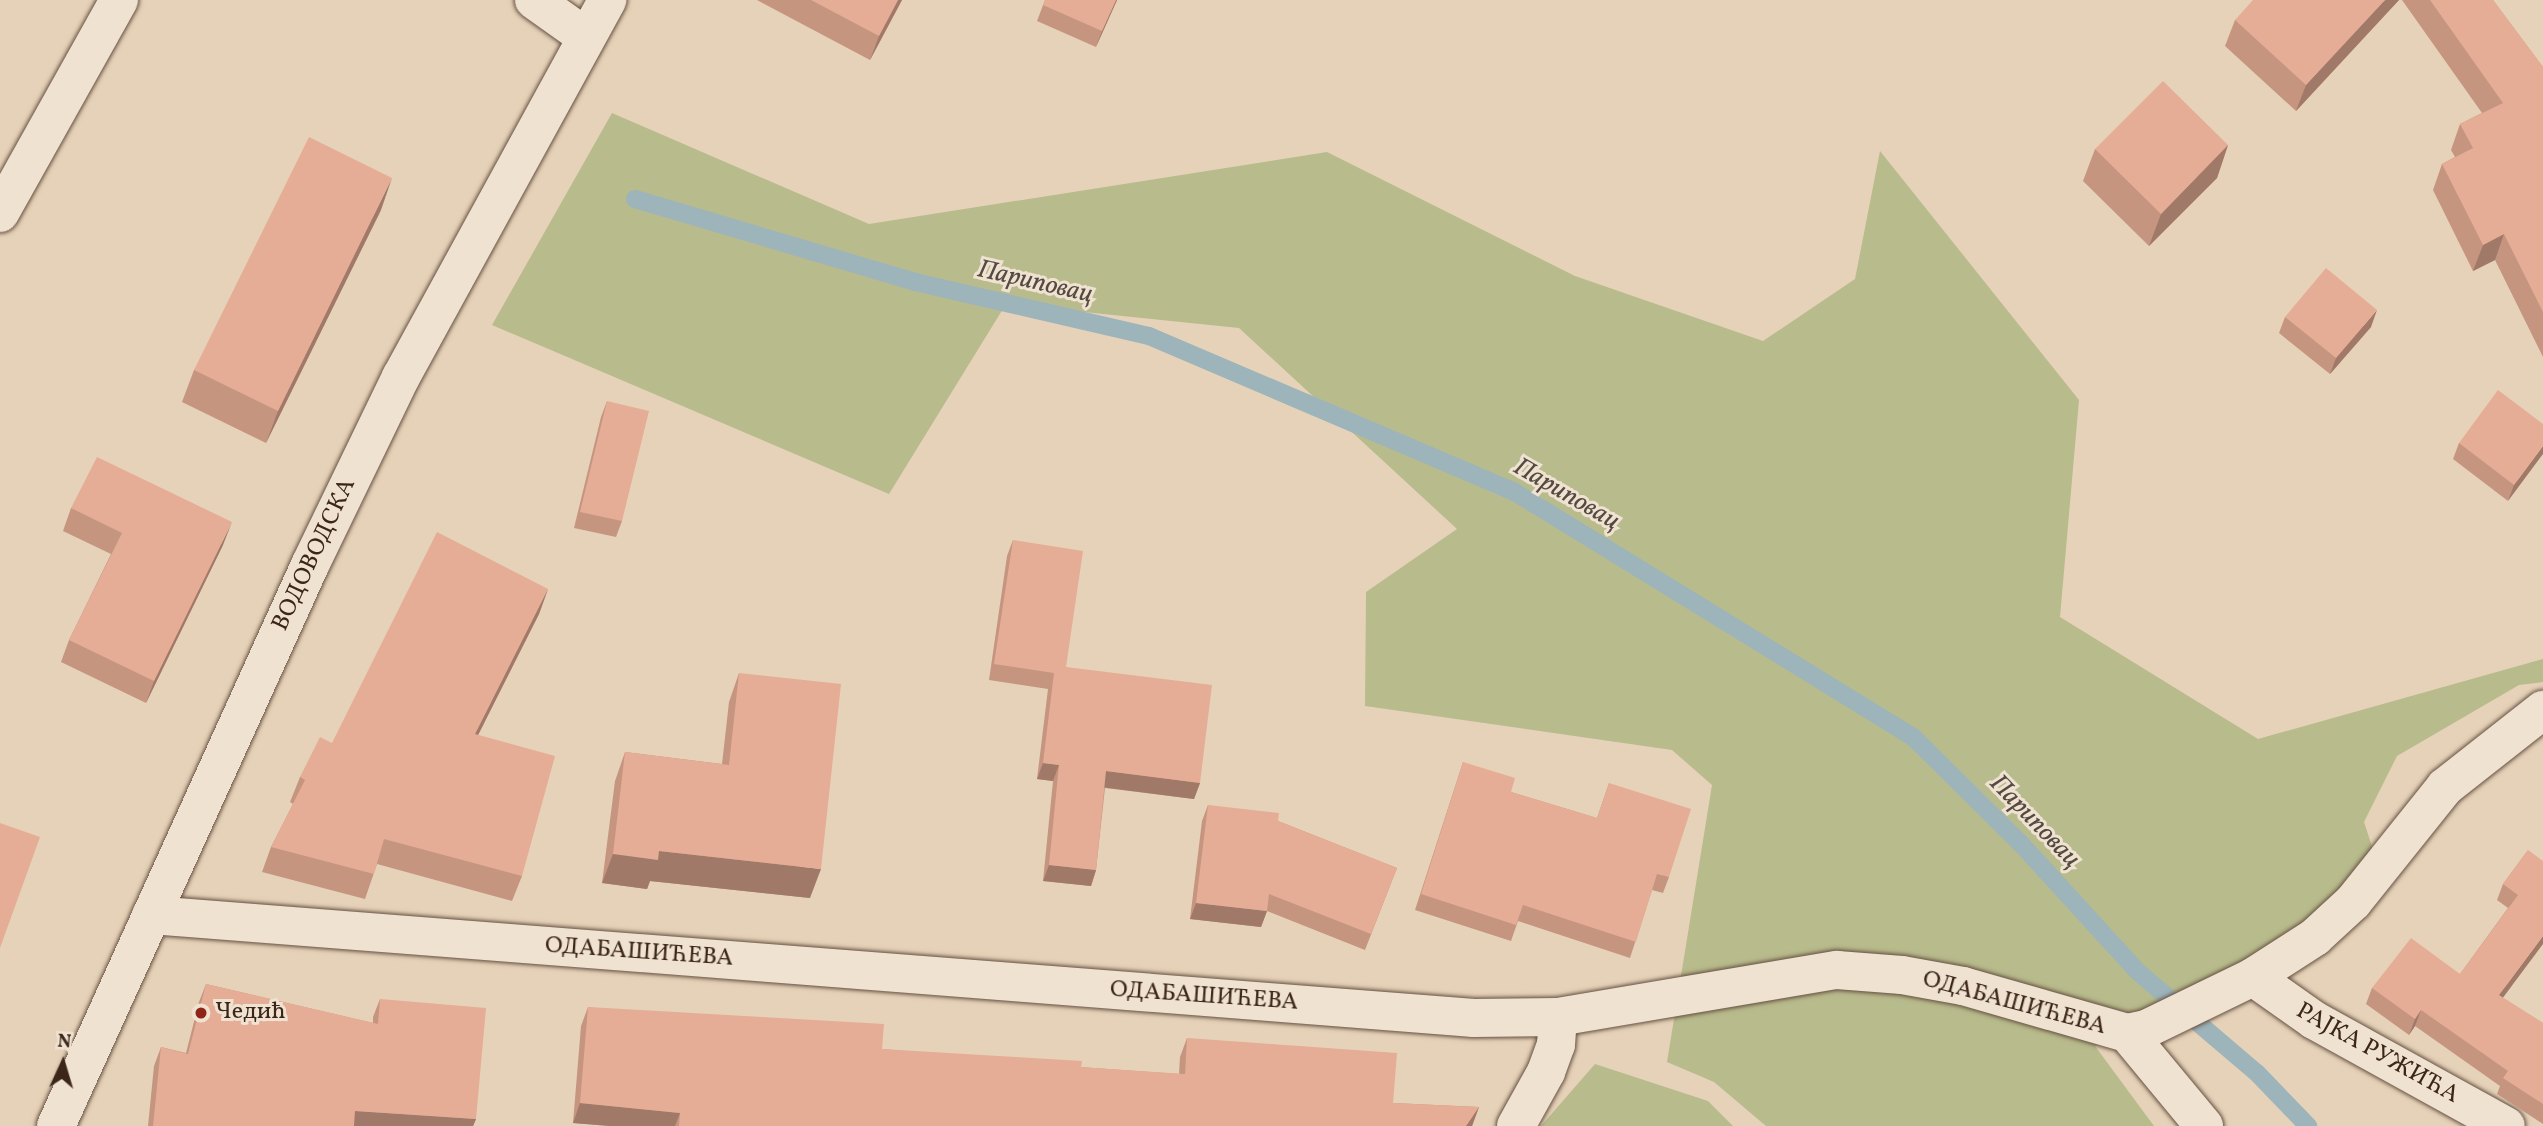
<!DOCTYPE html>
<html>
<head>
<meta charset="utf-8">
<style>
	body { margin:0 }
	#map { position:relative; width:2543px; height:1126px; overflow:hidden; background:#e6d2b8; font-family:Vollkorn,serif }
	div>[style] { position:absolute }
	.green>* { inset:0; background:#b8bb8c }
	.stream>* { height:18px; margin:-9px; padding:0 9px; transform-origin:9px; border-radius:9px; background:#9db4bb }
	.roads { filter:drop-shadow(0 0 2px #665142) drop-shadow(0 0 2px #665142) }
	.minor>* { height:38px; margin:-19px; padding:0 19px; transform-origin:19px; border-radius:19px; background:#efe2d1 }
	.wall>* { inset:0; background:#c59580 }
	.shaded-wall>* { inset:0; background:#a07968 }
	.building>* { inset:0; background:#e5ad95 }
	.dots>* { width:19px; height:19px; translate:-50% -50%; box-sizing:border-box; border:4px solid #efe2d1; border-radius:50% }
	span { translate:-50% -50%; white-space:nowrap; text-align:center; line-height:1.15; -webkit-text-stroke:6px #efe2d1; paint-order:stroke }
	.street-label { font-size:24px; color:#3c261a }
	.poi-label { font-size:24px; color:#3c261a }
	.left { translate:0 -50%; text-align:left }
	.water-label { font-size:26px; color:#544a42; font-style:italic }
	.north { position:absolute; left:28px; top:1028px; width:70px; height:70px; -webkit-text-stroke:5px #efe2d1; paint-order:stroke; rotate:4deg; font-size:19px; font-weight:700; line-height:28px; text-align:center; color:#3c261a }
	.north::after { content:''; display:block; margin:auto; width:24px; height:32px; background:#3c261a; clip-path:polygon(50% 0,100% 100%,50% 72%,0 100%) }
</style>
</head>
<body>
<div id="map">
	<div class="green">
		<i style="clip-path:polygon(612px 113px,869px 224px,1327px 152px,1575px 276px,1763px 341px,1855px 279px,1880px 151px,2079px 400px,2060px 617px,2258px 739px,2543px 659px,2543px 682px,2519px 685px,2397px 756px,2364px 822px,2379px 868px,2253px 977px,2095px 1046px,2154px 1126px,1766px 1126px,1714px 1082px,1667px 1062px,1712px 785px,1672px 750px,1365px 706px,1366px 592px,1457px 529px,1239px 328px,1006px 304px,889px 494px,492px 325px)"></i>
		<i style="clip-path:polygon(1595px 1064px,1708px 1101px,1733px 1126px,1541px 1126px)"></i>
	</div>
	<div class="stream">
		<i style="left:635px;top:199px;width:292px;rotate:16.5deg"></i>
		<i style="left:915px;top:282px;width:240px;rotate:13deg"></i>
		<i style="left:1149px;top:336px;width:396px;rotate:23.1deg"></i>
		<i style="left:1513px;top:491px;width:468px;rotate:31.6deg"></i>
		<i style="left:1912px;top:736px;width:156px;rotate:44.7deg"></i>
		<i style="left:2023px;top:846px;width:169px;rotate:47.6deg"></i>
		<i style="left:2137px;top:971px;width:157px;rotate:40.4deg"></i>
		<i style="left:2257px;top:1073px;width:74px;rotate:46.1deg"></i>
	</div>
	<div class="roads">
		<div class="minor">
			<i style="left:534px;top:0;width:64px;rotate:35.4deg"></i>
			<i style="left:0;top:213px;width:244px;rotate:-60.8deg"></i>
			<i style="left:151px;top:915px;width:1327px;rotate:4.45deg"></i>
			<i style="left:1474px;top:1018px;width:84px;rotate:-0.7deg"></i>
			<i style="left:1558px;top:1017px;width:283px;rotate:-9.6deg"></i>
			<i style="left:1837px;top:970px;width:65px;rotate:4.4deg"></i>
			<i style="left:1902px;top:975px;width:62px;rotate:10.2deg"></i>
			<i style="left:1963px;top:986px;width:171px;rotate:16deg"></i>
			<i style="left:2127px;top:1033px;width:121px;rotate:50.4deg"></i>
			<i style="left:2253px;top:977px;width:75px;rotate:35.2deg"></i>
			<i style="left:2314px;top:1020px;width:219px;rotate:28.9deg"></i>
			<i style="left:2127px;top:1033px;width:19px;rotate:-12deg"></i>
			<i style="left:2146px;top:1029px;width:119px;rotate:-25.9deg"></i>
			<i style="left:2253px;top:977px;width:74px;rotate:-32.8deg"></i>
			<i style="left:2315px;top:937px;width:52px;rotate:-42.6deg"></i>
			<i style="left:2353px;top:902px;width:147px;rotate:-51.3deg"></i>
			<i style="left:2445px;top:787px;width:125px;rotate:-38.2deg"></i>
			<i style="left:56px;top:1126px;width:616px;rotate:-65.64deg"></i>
			<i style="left:310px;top:565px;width:209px;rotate:-64.2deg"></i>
			<i style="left:401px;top:377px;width:430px;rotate:-61.3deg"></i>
			<i style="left:1516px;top:1126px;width:62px;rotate:-60.9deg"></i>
			<i style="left:1546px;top:1072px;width:29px;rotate:-70deg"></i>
			<i style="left:1556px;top:1045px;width:28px;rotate:-86deg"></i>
		</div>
	</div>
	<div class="wall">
		<i style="clip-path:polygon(757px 0,902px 0,870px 60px)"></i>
		<i style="clip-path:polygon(1045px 0,1117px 0,1096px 47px,1037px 21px)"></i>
		<i style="clip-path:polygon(2399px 0,2296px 111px,2225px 46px,2235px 20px)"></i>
		<i style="clip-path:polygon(2402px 0,2493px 0,2543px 67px,2543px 357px,2495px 260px,2473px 271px,2433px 190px,2442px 164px,2455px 157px,2451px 150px,2460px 124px,2482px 113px)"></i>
		<i style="clip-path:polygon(2228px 145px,2217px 178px,2149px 246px,2083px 181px,2095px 149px)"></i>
		<i style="clip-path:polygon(381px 210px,266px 443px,182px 402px,194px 370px)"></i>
		<i style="clip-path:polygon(2285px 317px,2371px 327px,2330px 374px,2279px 333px)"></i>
		<i style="clip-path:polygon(607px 401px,622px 521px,616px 537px,574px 528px,601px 417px)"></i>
		<i style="clip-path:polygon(2543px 424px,2508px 501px,2453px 459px,2459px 443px)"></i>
		<i style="clip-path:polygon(71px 508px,223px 545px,146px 703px,61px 662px,69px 640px,111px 554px,63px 531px)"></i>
		<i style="clip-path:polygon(1013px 540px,1066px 667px,1200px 783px,1194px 799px,1105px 788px,1096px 870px,1091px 886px,1043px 881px,1053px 781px,1037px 779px,1048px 689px,989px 680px,1007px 556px)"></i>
		<i style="clip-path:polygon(548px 589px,539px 614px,478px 735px,522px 876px,512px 901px,377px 864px,365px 899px,262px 872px,271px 847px,293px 804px,290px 802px,300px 777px,332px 743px)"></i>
		<i style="clip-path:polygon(739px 673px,810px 898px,650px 881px,647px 889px,602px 883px,615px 781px,625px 752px,722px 764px,729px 702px)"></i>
		<i style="clip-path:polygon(1463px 762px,1511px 792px,1597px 818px,1609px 783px,1669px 877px,1663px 893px,1652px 890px,1630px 958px,1518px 921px,1511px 941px,1415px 910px)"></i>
		<i style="clip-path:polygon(1208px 805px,1278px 821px,1397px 868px,1365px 950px,1267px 911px,1261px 927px,1190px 919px,1202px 821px)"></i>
		<i style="clip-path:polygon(2528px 850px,2503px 998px,2543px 1023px,2543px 1124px,2497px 1094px,2500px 1086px,2415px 1026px,2409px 1035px,2366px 1004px,2372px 988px,2460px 974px,2508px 908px,2497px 900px,2503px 884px)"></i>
		<i style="clip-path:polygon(206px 984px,373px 1023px,373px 1017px,380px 999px,476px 1119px,473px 1126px,148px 1126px,154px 1066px,161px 1047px,186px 1053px,199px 1002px)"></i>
		<i style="clip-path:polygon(588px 1007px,882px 1049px,1081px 1067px,1179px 1074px,1180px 1057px,1187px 1038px,1393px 1103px,1479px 1107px,1472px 1126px,610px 1126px,573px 1123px,581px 1026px)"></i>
	</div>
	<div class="shaded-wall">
		<i style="clip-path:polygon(898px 0,902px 0,870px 60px,879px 36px)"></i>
		<i style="clip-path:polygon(1116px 0,1117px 0,1096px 47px,1102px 31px)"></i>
		<i style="clip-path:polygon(2385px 0,2399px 0,2296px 111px,2306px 85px)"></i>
		<i style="clip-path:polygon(2228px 145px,2217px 178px,2149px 246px,2161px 214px)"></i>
		<i style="clip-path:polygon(392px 178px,381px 210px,266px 443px,278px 411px)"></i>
		<i style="clip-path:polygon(2504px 234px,2495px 260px,2473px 271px,2483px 245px)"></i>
		<i style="clip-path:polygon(2377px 310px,2371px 327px,2330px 374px,2336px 358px)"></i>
		<i style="clip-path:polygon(2543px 446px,2543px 454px,2508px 501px,2514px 485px)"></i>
		<i style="clip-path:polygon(232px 522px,223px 545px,146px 703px,154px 681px)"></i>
		<i style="clip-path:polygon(548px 589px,539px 614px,466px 759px,475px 734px)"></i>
		<i style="clip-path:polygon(1043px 763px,1059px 765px,1053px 781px,1037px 779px)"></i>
		<i style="clip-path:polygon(1106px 771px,1200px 783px,1194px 799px,1101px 787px)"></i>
		<i style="clip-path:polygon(659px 851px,821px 869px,810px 898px,650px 881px,647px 889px,602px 883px,613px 854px)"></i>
		<i style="clip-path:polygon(1049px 865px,1096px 870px,1091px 886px,1043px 881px)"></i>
		<i style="clip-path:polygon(1196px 903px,1267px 911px,1261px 927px,1190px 919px)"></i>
		<i style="clip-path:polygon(2543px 936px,2543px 944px,2493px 1011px,2499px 995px)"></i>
		<i style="clip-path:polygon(2421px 1010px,2415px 1026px,2409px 1035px,2415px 1019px)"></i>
		<i style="clip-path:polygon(580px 1103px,680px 1113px,675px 1126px,610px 1126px,573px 1123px)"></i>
		<i style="clip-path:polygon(1479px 1107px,1472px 1126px,1466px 1126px)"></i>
		<i style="clip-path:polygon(355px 1111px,476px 1119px,473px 1126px,349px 1126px)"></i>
	</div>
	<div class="building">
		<i style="clip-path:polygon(811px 0,898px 0,879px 36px)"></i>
		<i style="clip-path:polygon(1045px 0,1116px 0,1102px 31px,1043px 5px)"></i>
		<i style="clip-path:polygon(2253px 0,2385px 0,2306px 85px,2235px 20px)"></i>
		<i style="clip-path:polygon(2430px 0,2493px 0,2543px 67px,2543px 312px,2504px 234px,2483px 245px,2442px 164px,2473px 148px,2460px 124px,2503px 103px)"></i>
		<i style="clip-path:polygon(2163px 81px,2228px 145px,2161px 214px,2095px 149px)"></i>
		<i style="clip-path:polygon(309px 137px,392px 178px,278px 411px,194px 370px)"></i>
		<i style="clip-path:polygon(2326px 268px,2377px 310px,2336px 358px,2285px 317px)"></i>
		<i style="clip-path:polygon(2498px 390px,2543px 424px,2543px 446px,2514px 485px,2459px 443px)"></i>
		<i style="clip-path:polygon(607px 401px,649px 411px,622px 521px,580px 512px)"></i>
		<i style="clip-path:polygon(97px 457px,232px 522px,154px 681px,69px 640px,122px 533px,71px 508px)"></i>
		<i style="clip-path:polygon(437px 532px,548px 589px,475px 734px,555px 756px,522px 876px,384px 839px,374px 874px,271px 847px,305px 780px,300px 777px,320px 737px,332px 743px)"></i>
		<i style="clip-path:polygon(1013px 540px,1083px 551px,1066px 667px,1212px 685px,1200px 783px,1106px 771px,1096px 870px,1049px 865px,1059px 765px,1043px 763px,1054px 673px,994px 664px)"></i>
		<i style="clip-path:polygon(739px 673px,841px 684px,821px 869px,659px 851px,658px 860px,613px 854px,625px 752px,729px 765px)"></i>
		<i style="clip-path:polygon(1463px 762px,1515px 778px,1511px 792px,1597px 818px,1609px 783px,1691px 809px,1669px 877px,1657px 874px,1636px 942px,1523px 905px,1516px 925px,1421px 894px)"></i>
		<i style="clip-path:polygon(1208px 805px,1279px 813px,1278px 821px,1397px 868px,1371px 934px,1269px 894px,1267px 911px,1196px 903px)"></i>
		<i style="clip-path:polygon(0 823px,40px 837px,0 948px)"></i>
		<i style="clip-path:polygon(2528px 850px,2543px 861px,2543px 936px,2499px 995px,2543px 1023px,2543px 1104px,2503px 1078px,2508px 1071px,2421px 1010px,2415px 1019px,2372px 988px,2411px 938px,2460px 974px,2518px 895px,2503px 884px)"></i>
		<i style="clip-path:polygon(206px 984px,378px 1024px,380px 999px,486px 1008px,476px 1119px,355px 1111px,354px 1126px,153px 1126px,161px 1047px,188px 1054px)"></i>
		<i style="clip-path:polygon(588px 1007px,884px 1024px,882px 1049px,1082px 1061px,1081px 1067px,1185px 1074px,1187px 1038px,1397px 1053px,1393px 1103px,1479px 1107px,1466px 1126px,679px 1126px,680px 1113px,580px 1103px)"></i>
	</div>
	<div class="dots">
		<i style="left:201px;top:1013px;background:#8f2418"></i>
	</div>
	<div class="street-label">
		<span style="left:315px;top:555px;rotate:-65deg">ВОДОВОДСКА</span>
		<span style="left:639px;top:953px;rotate:4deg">ОДАБАШИЋЕВА</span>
		<span style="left:1204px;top:997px;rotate:4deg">ОДАБАШИЋЕВА</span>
		<span style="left:2014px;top:1004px;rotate:15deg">ОДАБАШИЋЕВА</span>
		<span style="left:2377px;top:1054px;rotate:29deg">РАЈКА РУЖИЋА</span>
	</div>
	<div class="poi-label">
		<span class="left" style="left:215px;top:1013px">Чедић</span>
	</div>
	<div class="water-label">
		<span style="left:1035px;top:283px;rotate:13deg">Париповац</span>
		<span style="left:1566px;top:495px;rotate:30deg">Париповац</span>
		<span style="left:2034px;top:822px;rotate:46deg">Париповац</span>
	</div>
	<div class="north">N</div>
</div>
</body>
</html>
